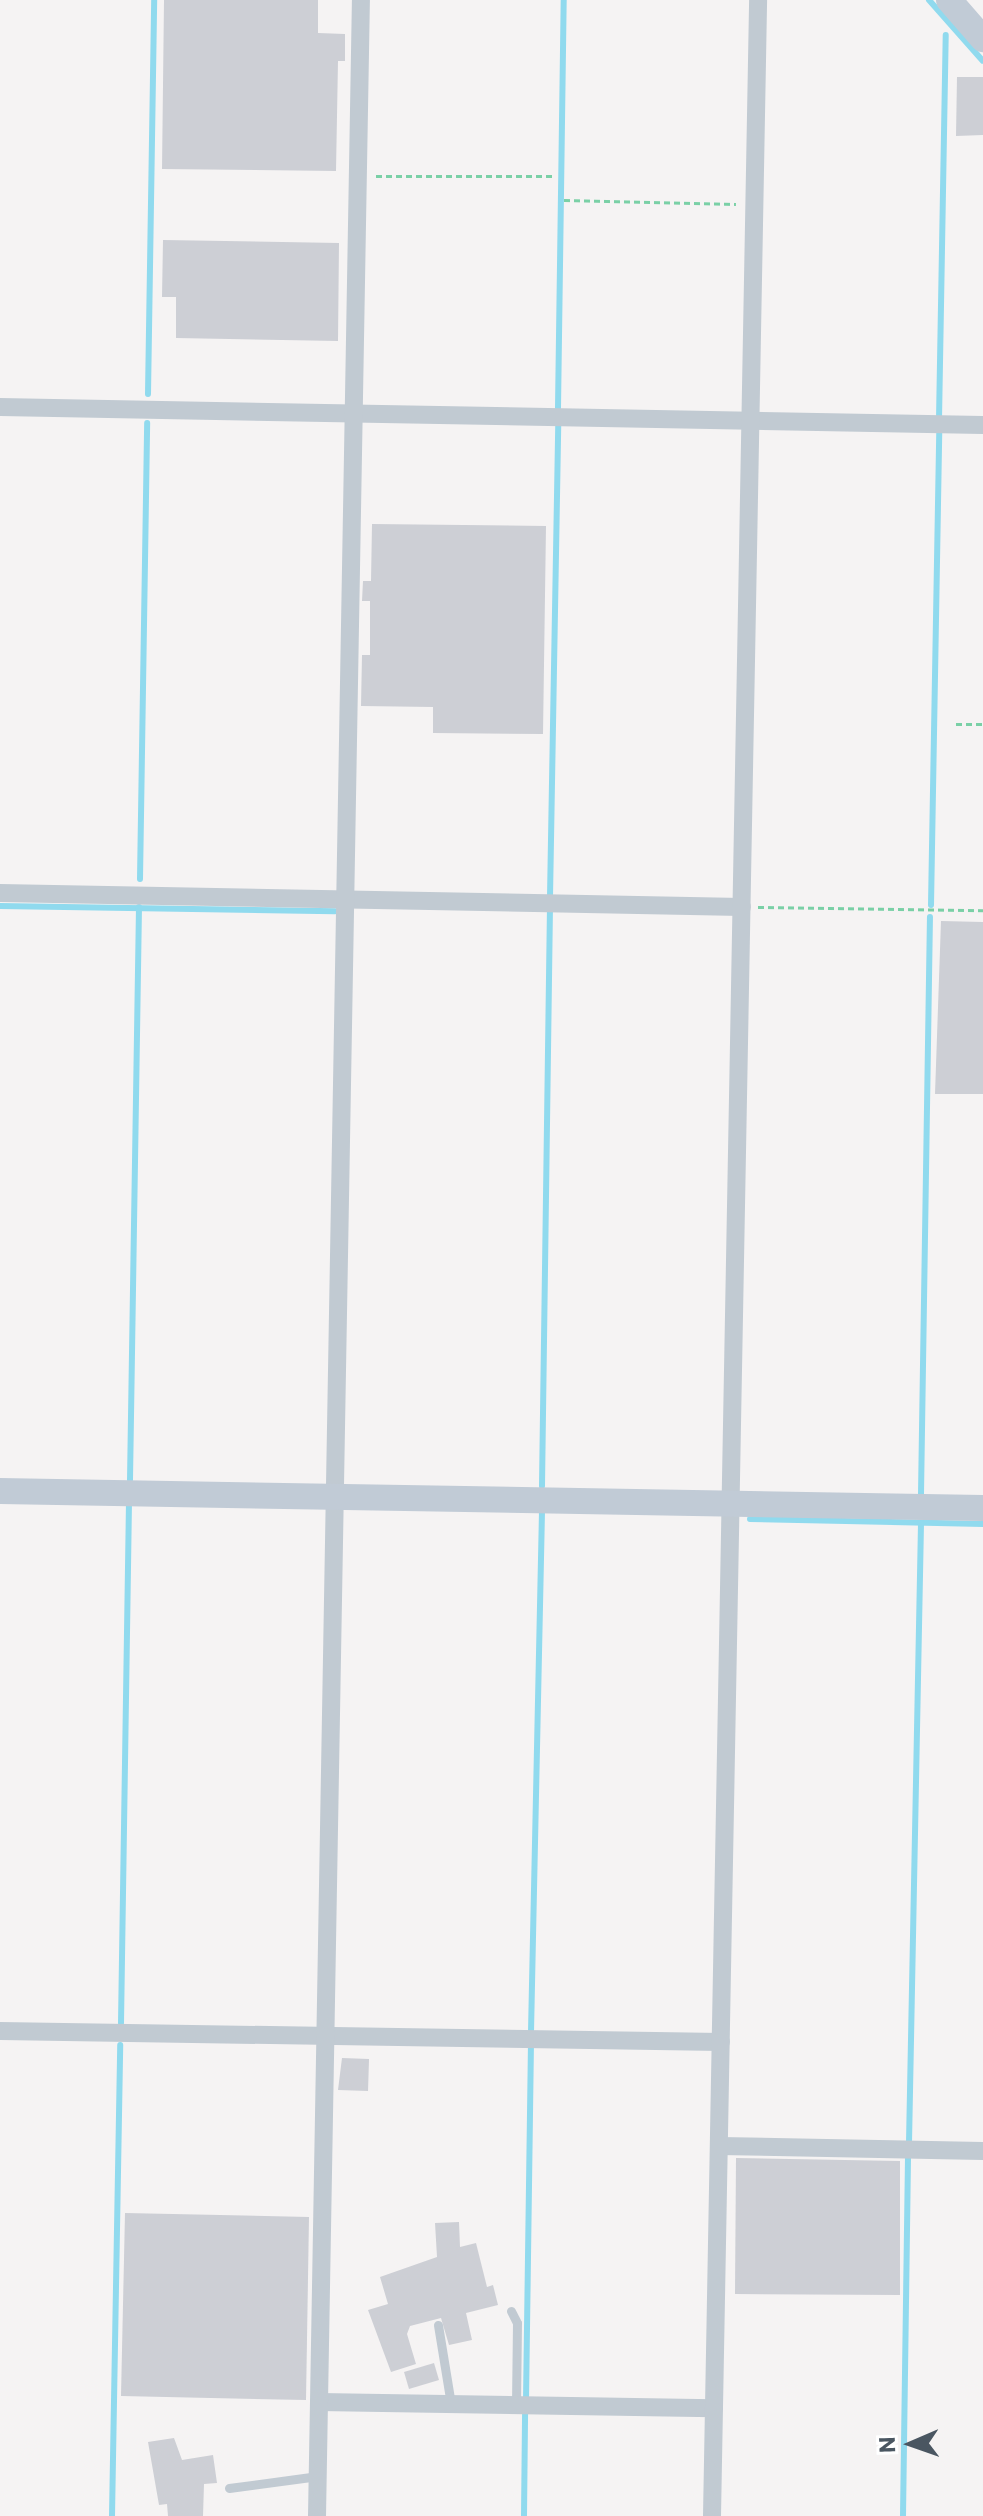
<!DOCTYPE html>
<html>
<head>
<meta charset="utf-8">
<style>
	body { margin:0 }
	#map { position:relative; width:983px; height:2516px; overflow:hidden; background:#f5f3f3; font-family:Commissioner,sans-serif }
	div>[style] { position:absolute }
	.stream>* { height:6px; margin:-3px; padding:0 3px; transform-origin:3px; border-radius:3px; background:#90daee }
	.building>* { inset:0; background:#cdcfd5 }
	.path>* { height:3px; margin-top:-1.5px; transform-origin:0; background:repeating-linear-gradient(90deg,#7ad0a6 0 6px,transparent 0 10px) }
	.lane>* { height:9px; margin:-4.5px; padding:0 4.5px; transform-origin:4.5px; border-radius:4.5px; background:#c1cad2 }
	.street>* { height:18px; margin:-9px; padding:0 9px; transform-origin:9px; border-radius:9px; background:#c1cad2 }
	.secondary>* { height:26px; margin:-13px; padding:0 13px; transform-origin:13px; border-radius:13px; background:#c1cbd6 }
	span { translate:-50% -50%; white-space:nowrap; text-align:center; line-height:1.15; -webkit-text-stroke:6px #fff; paint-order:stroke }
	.north { position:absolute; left:871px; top:2404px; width:80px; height:80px; -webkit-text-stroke:6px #fff; paint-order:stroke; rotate:268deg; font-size:22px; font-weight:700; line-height:32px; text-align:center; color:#4a5661 }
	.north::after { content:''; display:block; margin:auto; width:28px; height:36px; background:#4a5661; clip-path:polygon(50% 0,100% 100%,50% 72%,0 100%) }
</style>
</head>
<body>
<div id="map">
	<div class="stream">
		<i style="left:929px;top:0;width:81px;rotate:48.5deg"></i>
		<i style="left:148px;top:394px;width:394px;rotate:-89.1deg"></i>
		<i style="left:558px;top:408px;width:408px;rotate:-89.2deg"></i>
		<i style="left:939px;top:420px;width:385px;rotate:-89deg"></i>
		<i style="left:140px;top:879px;width:456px;rotate:-89.1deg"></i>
		<i style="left:550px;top:897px;width:473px;rotate:-89deg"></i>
		<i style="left:931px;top:905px;width:475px;rotate:-89deg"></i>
		<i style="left:0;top:906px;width:335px;rotate:0.9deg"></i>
		<i style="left:130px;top:1480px;width:573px;rotate:-89.1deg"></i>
		<i style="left:542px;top:1486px;width:577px;rotate:-89.21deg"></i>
		<i style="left:921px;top:1494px;width:577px;rotate:-89.11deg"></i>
		<i style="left:750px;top:1519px;width:233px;rotate:1.2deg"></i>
		<i style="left:121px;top:2023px;width:518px;rotate:-89.12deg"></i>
		<i style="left:531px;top:2032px;width:519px;rotate:-88.79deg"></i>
		<i style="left:909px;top:2143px;width:620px;rotate:-88.89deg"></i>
		<i style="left:526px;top:2400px;width:355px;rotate:-89.2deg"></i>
		<i style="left:112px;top:2516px;width:471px;rotate:-89deg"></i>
		<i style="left:524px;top:2516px;width:104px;rotate:-89.4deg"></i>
		<i style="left:903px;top:2516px;width:358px;rotate:-89.2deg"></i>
	</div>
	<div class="building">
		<i style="clip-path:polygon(164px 0,318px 0,318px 33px,345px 34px,345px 61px,338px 61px,336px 171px,162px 169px)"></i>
		<i style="clip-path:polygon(957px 77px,983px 77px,983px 135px,956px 136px)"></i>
		<i style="clip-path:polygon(163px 240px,339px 243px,338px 341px,176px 338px,176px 297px,162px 297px)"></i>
		<i style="clip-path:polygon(372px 524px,546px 526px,543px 734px,433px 733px,433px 707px,361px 706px,362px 655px,370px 655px,370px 601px,362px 601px,363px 581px,371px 581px)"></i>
		<i style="clip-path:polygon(941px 921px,983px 922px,983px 1094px,935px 1094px)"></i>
		<i style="clip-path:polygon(342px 2058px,369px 2059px,368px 2091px,338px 2090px)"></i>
		<i style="clip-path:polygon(736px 2158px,900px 2161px,900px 2295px,735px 2294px)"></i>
		<i style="clip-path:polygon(125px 2213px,309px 2217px,306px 2400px,121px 2396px)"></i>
		<i style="clip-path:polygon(459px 2222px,460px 2247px,476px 2243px,487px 2287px,493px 2285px,498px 2305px,466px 2313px,472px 2340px,449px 2345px,441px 2318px,410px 2326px,407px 2334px,416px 2364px,391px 2372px,368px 2310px,388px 2304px,380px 2277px,437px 2257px,435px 2223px)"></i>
		<i style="clip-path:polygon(434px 2363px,439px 2380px,409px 2389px,404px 2372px)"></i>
		<i style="clip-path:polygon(174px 2438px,182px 2460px,213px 2455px,217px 2483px,204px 2484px,203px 2516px,168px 2516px,167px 2504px,159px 2505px,148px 2442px)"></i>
	</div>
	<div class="path">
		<i style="left:376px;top:176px;width:176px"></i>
		<i style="left:564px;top:200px;width:172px;rotate:1.3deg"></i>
		<i style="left:956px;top:724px;width:27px"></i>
		<i style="left:758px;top:907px;width:225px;rotate:0.8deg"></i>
	</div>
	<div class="lane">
		<i style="left:511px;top:2311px;width:13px;rotate:63deg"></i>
		<i style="left:517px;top:2323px;width:82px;rotate:90.7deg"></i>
		<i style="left:438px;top:2325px;width:80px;rotate:80.7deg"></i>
		<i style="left:229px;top:2488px;width:90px;rotate:-7.7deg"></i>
	</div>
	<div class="street">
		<i style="left:0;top:407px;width:983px;rotate:1.05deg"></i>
		<i style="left:0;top:893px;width:742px;rotate:1.08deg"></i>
		<i style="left:0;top:2031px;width:721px;rotate:0.87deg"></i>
		<i style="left:719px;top:2146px;width:264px;rotate:1.1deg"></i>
		<i style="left:319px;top:2402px;width:395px;rotate:0.9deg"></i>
		<i style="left:317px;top:2516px;width:2516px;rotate:-89deg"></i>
		<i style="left:712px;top:2516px;width:2516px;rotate:-88.95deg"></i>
	</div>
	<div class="secondary">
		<i style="left:949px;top:0;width:52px;rotate:48.9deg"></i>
		<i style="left:0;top:1491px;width:983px;rotate:0.99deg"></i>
	</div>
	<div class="north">N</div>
</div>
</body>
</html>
